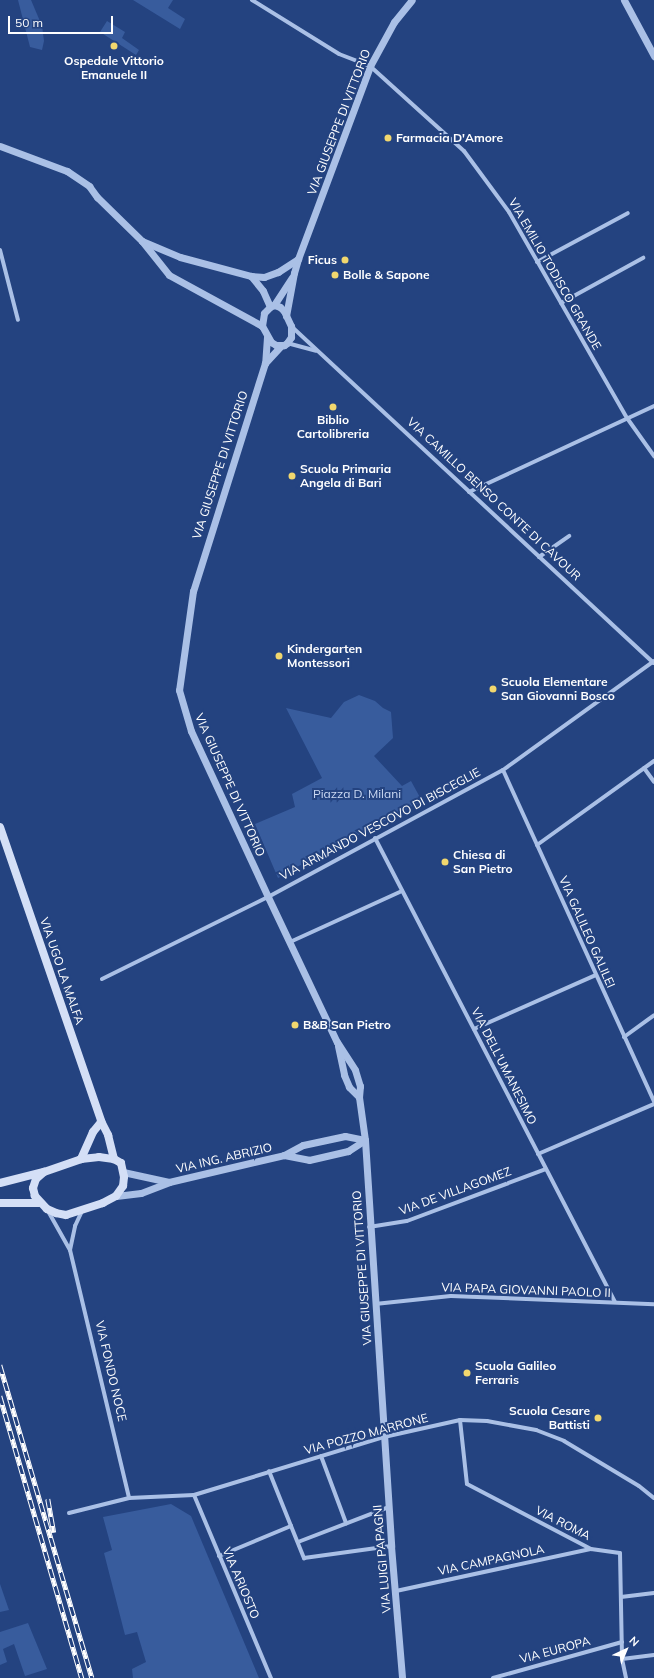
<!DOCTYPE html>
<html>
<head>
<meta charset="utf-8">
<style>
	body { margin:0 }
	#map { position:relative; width:654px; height:1678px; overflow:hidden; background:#244380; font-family:Mulish,sans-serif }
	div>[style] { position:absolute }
	.green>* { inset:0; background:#385c9d }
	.minor>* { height:4px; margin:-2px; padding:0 2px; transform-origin:2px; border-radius:2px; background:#aac0e6 }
	.tertiary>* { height:7px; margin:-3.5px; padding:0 3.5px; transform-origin:3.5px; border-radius:3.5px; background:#aac0e6 }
	.secondary>* { height:8px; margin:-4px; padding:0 4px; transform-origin:4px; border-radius:4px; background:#d4dff6 }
	.rail>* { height:4.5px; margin-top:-2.25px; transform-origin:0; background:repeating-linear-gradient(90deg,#244380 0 9px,#fff 0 18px); box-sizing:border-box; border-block:1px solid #fff }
	.dots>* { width:11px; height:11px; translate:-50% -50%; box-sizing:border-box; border:2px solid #244380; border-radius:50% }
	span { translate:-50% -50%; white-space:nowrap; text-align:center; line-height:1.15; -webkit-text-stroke:4px #244380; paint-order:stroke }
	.poi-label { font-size:12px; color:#fff; font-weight:700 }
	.left { translate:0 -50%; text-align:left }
	.right { translate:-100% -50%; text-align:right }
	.street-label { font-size:12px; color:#fff }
	.park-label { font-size:12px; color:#cedcf5 }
	.north { position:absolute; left:606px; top:1630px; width:40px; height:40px; -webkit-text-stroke:3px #244380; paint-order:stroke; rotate:44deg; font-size:11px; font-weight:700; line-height:16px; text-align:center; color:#fff }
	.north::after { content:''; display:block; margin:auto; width:14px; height:18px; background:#fff; clip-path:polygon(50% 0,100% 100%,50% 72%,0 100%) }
	.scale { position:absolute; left:8px; top:16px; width:105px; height:18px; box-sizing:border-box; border:2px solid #fff; border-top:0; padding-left:5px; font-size:12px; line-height:14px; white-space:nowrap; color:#fff; -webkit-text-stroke:3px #244380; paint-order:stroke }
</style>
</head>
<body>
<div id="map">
	<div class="green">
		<i style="clip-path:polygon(18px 0,31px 0,42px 26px,44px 41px,42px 50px,30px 47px)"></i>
		<i style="clip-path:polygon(133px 0,173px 0,168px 8px,185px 19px,180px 29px)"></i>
		<i style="clip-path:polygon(107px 21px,125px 32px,122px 38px,139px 50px,136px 55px,100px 32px)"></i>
		<i style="clip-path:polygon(359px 695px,375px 701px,383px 708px,391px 712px,393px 738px,374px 756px,402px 786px,411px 781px,422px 801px,278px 878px,255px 824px,295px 807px,292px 794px,322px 778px,286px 708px,331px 718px,344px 702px)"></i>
		<i style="clip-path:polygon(171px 1504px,191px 1516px,259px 1678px,133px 1678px,132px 1669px,146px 1662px,137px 1632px,125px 1635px,104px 1553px,112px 1550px,103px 1517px)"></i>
		<i style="clip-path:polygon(0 1584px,9px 1610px,0 1612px)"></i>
		<i style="clip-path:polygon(28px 1623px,47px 1669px,25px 1676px,14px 1644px,3px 1649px,7px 1662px,0 1665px,0 1632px)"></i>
	</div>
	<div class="minor">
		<i style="left:252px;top:0;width:102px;rotate:31.8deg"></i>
		<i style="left:339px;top:54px;width:33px;rotate:21deg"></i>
		<i style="left:370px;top:66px;width:127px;rotate:42.1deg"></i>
		<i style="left:464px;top:151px;width:76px;rotate:53.6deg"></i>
		<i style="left:509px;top:212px;width:237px;rotate:60.2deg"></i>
		<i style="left:627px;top:418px;width:47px;rotate:54.6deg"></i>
		<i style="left:0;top:250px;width:72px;rotate:75.6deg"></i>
		<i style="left:537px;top:262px;width:103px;rotate:-28.3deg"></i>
		<i style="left:561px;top:303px;width:94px;rotate:-28.8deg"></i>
		<i style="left:291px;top:326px;width:495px;rotate:42.9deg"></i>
		<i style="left:287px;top:343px;width:30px;rotate:15deg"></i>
		<i style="left:469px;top:492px;width:204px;rotate:-24.9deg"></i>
		<i style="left:539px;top:557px;width:37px;rotate:-35deg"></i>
		<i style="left:644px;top:768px;width:17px;rotate:54deg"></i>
		<i style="left:503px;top:770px;width:365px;rotate:65.5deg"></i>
		<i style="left:375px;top:838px;width:522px;rotate:62.65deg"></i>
		<i style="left:537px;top:845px;width:144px;rotate:-35.7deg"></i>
		<i style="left:290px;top:942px;width:123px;rotate:-24.5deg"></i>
		<i style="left:102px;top:979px;width:185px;rotate:-26.3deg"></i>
		<i style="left:268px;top:897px;width:267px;rotate:-28.4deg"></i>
		<i style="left:503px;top:770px;width:186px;rotate:-35.8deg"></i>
		<i style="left:474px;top:1029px;width:133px;rotate:-23.9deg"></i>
		<i style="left:624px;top:1037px;width:37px;rotate:-36deg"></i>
		<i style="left:538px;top:1154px;width:126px;rotate:-23.3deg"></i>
		<i style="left:48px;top:1211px;width:45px;rotate:60.6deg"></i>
		<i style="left:70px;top:1250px;width:25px;rotate:-78deg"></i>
		<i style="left:75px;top:1226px;width:17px;rotate:-65deg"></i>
		<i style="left:369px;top:1227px;width:38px;rotate:-9deg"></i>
		<i style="left:407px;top:1221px;width:148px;rotate:-20.5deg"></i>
		<i style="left:70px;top:1250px;width:255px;rotate:76.6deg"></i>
		<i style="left:375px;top:1304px;width:76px;rotate:-6deg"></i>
		<i style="left:451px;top:1296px;width:203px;rotate:2.3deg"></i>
		<i style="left:460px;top:1420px;width:64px;rotate:83.8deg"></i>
		<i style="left:467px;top:1484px;width:140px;rotate:27.7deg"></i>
		<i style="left:591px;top:1549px;width:29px;rotate:8deg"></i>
		<i style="left:620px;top:1553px;width:106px;rotate:88.9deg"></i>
		<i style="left:622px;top:1659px;width:19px;rotate:78deg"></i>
		<i style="left:321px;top:1456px;width:72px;rotate:69.5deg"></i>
		<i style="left:194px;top:1495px;width:199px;rotate:67.2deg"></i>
		<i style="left:69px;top:1513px;width:62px;rotate:-14deg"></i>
		<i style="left:129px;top:1498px;width:65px;rotate:-2.6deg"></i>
		<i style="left:194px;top:1495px;width:199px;rotate:-17deg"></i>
		<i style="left:384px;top:1437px;width:78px;rotate:-12.6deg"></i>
		<i style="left:460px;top:1420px;width:27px;rotate:2deg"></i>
		<i style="left:487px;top:1421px;width:50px;rotate:10.4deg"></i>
		<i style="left:536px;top:1430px;width:30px;rotate:21deg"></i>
		<i style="left:564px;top:1441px;width:87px;rotate:31deg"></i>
		<i style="left:639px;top:1486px;width:19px;rotate:39deg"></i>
		<i style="left:291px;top:1526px;width:35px;rotate:68deg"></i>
		<i style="left:304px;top:1558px;width:88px;rotate:-7.9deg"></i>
		<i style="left:298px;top:1542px;width:97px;rotate:-21deg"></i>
		<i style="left:219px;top:1556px;width:78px;rotate:-22.6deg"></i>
		<i style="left:291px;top:1526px;width:59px;rotate:-111.8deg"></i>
		<i style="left:396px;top:1591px;width:199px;rotate:-12.2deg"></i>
		<i style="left:621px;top:1597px;width:33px;rotate:-7deg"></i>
		<i style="left:622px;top:1659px;width:32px;rotate:-7deg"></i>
		<i style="left:493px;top:1678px;width:134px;rotate:-15.6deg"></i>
	</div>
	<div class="tertiary">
		<i style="left:624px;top:0;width:64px;rotate:61.8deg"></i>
		<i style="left:0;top:146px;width:72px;rotate:20.5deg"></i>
		<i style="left:67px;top:171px;width:27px;rotate:34deg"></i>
		<i style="left:89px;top:186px;width:14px;rotate:54deg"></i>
		<i style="left:97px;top:197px;width:63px;rotate:44.4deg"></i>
		<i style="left:142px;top:241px;width:43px;rotate:51.5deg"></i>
		<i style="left:169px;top:275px;width:106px;rotate:28.7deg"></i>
		<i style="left:142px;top:241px;width:41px;rotate:22.8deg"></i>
		<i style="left:180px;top:257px;width:73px;rotate:15deg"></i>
		<i style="left:251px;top:276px;width:19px;rotate:51deg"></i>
		<i style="left:263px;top:291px;width:17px;rotate:66deg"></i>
		<i style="left:251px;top:276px;width:13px;rotate:4deg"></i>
		<i style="left:264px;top:277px;width:15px;rotate:-20deg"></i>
		<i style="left:278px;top:272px;width:24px;rotate:-33deg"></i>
		<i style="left:274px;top:305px;width:6px;rotate:18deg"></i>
		<i style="left:280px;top:307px;width:6px;rotate:45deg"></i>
		<i style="left:284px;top:311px;width:17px;rotate:65deg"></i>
		<i style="left:291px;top:326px;width:11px;rotate:90deg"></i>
		<i style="left:291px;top:337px;width:7px;rotate:124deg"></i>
		<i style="left:287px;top:343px;width:4px;rotate:146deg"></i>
		<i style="left:284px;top:345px;width:8px;rotate:180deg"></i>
		<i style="left:276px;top:345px;width:6px;rotate:-149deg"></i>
		<i style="left:271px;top:342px;width:18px;rotate:-119deg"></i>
		<i style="left:262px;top:326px;width:13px;rotate:-81deg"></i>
		<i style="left:264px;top:313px;width:8px;rotate:-45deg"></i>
		<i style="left:270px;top:307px;width:4px;rotate:-27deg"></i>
		<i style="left:274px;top:305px;width:33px;rotate:-57deg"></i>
		<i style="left:286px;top:316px;width:44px;rotate:-79.5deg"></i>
		<i style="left:294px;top:273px;width:15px;rotate:-74deg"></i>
		<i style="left:298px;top:259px;width:206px;rotate:-69.5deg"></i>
		<i style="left:370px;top:66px;width:50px;rotate:-61.4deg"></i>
		<i style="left:394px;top:22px;width:28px;rotate:-51deg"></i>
		<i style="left:267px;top:337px;width:26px;rotate:94deg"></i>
		<i style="left:265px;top:363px;width:239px;rotate:107.5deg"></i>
		<i style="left:193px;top:591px;width:100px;rotate:98deg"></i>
		<i style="left:179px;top:690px;width:43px;rotate:73.7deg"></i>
		<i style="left:191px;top:731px;width:183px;rotate:65.1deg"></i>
		<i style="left:268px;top:897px;width:161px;rotate:64.6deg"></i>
		<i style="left:337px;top:1042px;width:33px;rotate:57deg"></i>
		<i style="left:355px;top:1070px;width:17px;rotate:73deg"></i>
		<i style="left:360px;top:1086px;width:11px;rotate:95deg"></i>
		<i style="left:359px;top:1097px;width:43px;rotate:82.1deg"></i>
		<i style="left:365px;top:1140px;width:407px;rotate:86.3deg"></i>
		<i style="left:391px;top:1546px;width:132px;rotate:85.2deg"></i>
		<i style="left:265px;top:363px;width:23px;rotate:-47deg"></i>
		<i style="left:338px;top:1046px;width:30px;rotate:78deg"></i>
		<i style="left:344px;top:1075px;width:13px;rotate:67deg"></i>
		<i style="left:349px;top:1087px;width:14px;rotate:45deg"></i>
		<i style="left:284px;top:1155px;width:25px;rotate:11deg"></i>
		<i style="left:309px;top:1160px;width:40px;rotate:-13deg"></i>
		<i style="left:348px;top:1151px;width:20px;rotate:-33deg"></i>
		<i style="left:169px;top:1182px;width:118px;rotate:-13.2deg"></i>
		<i style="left:284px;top:1155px;width:21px;rotate:-28deg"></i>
		<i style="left:303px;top:1145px;width:43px;rotate:-12.1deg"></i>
		<i style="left:345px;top:1136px;width:20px;rotate:11deg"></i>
		<i style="left:116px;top:1196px;width:25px;rotate:-7deg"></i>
		<i style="left:141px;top:1193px;width:30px;rotate:-21deg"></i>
		<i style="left:169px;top:1182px;width:47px;rotate:-167.7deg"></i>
	</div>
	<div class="secondary">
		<i style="left:0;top:827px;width:311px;rotate:71deg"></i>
		<i style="left:101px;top:1121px;width:16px;rotate:63deg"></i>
		<i style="left:108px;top:1135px;width:25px;rotate:76deg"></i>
		<i style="left:114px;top:1159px;width:8px;rotate:30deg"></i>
		<i style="left:121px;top:1163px;width:14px;rotate:78deg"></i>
		<i style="left:124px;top:1177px;width:9px;rotate:96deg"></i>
		<i style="left:123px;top:1186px;width:12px;rotate:125deg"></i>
		<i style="left:116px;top:1196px;width:15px;rotate:152deg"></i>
		<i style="left:103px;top:1203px;width:39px;rotate:162deg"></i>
		<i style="left:66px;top:1215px;width:10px;rotate:-169deg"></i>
		<i style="left:56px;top:1213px;width:10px;rotate:-156deg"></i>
		<i style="left:47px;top:1209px;width:18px;rotate:-133deg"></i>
		<i style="left:35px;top:1196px;width:8px;rotate:-104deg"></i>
		<i style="left:33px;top:1188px;width:9px;rotate:-72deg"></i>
		<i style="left:36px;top:1179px;width:11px;rotate:-41deg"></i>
		<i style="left:44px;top:1172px;width:39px;rotate:-19deg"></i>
		<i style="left:81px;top:1159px;width:18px;rotate:-6deg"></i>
		<i style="left:99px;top:1157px;width:15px;rotate:8deg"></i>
		<i style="left:81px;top:1159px;width:30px;rotate:-66deg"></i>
		<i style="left:93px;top:1132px;width:13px;rotate:-51deg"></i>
		<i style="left:0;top:1183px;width:44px;rotate:-14.3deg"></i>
		<i style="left:0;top:1203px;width:39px"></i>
	</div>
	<div class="rail">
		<i style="left:0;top:1365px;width:326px;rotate:73.6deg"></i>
		<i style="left:0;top:1396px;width:294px;rotate:73.8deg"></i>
		<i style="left:48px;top:1499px;width:34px;rotate:80deg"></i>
	</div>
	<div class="dots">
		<i style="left:114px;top:46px;background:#f1d76e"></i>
		<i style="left:388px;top:138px;background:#f1d76e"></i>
		<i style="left:345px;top:260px;background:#f1d76e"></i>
		<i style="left:335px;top:275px;background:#f1d76e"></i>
		<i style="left:333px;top:407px;background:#f1d76e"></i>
		<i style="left:292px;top:476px;background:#f1d76e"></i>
		<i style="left:279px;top:656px;background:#f1d76e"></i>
		<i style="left:493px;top:689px;background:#f1d76e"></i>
		<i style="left:445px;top:862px;background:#f1d76e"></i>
		<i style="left:295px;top:1025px;background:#f1d76e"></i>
		<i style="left:467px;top:1373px;background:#f1d76e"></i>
		<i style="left:598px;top:1418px;background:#f1d76e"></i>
	</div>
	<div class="poi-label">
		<span style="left:114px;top:68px">Ospedale Vittorio<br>Emanuele II</span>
		<span class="left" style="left:396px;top:138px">Farmacia D'Amore</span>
		<span class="right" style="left:337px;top:260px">Ficus</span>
		<span class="left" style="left:343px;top:275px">Bolle &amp; Sapone</span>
		<span style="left:333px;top:427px">Biblio<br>Cartolibreria</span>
		<span class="left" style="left:300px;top:476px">Scuola Primaria<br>Angela di Bari</span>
		<span class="left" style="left:287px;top:656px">Kindergarten<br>Montessori</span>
		<span class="left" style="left:501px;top:689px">Scuola Elementare<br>San Giovanni Bosco</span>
		<span class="left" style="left:453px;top:862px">Chiesa di<br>San Pietro</span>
		<span class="left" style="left:303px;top:1025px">B&amp;B San Pietro</span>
		<span class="left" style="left:475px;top:1373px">Scuola Galileo<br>Ferraris</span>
		<span class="right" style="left:590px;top:1418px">Scuola Cesare<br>Battisti</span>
	</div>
	<div class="street-label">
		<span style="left:339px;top:122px;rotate:-69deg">VIA GIUSEPPE DI VITTORIO</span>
		<span style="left:555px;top:274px;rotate:60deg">VIA EMILIO TODISCO GRANDE</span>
		<span style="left:220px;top:465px;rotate:-72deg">VIA GIUSEPPE DI VITTORIO</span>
		<span style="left:494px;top:499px;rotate:43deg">VIA CAMILLO BENSO CONTE DI CAVOUR</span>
		<span style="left:230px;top:785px;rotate:66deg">VIA GIUSEPPE DI VITTORIO</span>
		<span style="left:380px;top:824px;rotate:-28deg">VIA ARMANDO VESCOVO DI BISCEGLIE</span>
		<span style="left:587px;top:932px;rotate:66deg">VIA GALILEO GALILEI</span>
		<span style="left:62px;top:971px;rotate:71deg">VIA UGO LA MALFA</span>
		<span style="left:504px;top:1066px;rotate:63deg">VIA DELL'UMANESIMO</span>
		<span style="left:224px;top:1158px;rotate:-13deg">VIA ING. ABRIZIO</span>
		<span style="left:455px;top:1191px;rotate:-20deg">VIA DE VILLAGOMEZ</span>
		<span style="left:362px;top:1268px;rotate:-94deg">VIA GIUSEPPE DI VITTORIO</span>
		<span style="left:526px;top:1290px;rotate:2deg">VIA PAPA GIOVANNI PAOLO II</span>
		<span style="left:111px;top:1371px;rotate:77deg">VIA FONDO NOCE</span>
		<span style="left:366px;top:1434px;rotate:-15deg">VIA POZZO MARRONE</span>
		<span style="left:563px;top:1523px;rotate:27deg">VIA ROMA</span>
		<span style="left:382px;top:1559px;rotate:-95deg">VIA LUIGI PAPAGNI</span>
		<span style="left:491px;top:1560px;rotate:-12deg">VIA CAMPAGNOLA</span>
		<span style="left:241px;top:1583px;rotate:67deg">VIA ARIOSTO</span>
		<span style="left:555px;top:1650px;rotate:-15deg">VIA EUROPA</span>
	</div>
	<div class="park-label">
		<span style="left:357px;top:794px">Piazza D. Milani</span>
	</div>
	<div class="north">N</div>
	<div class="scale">50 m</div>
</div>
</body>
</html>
